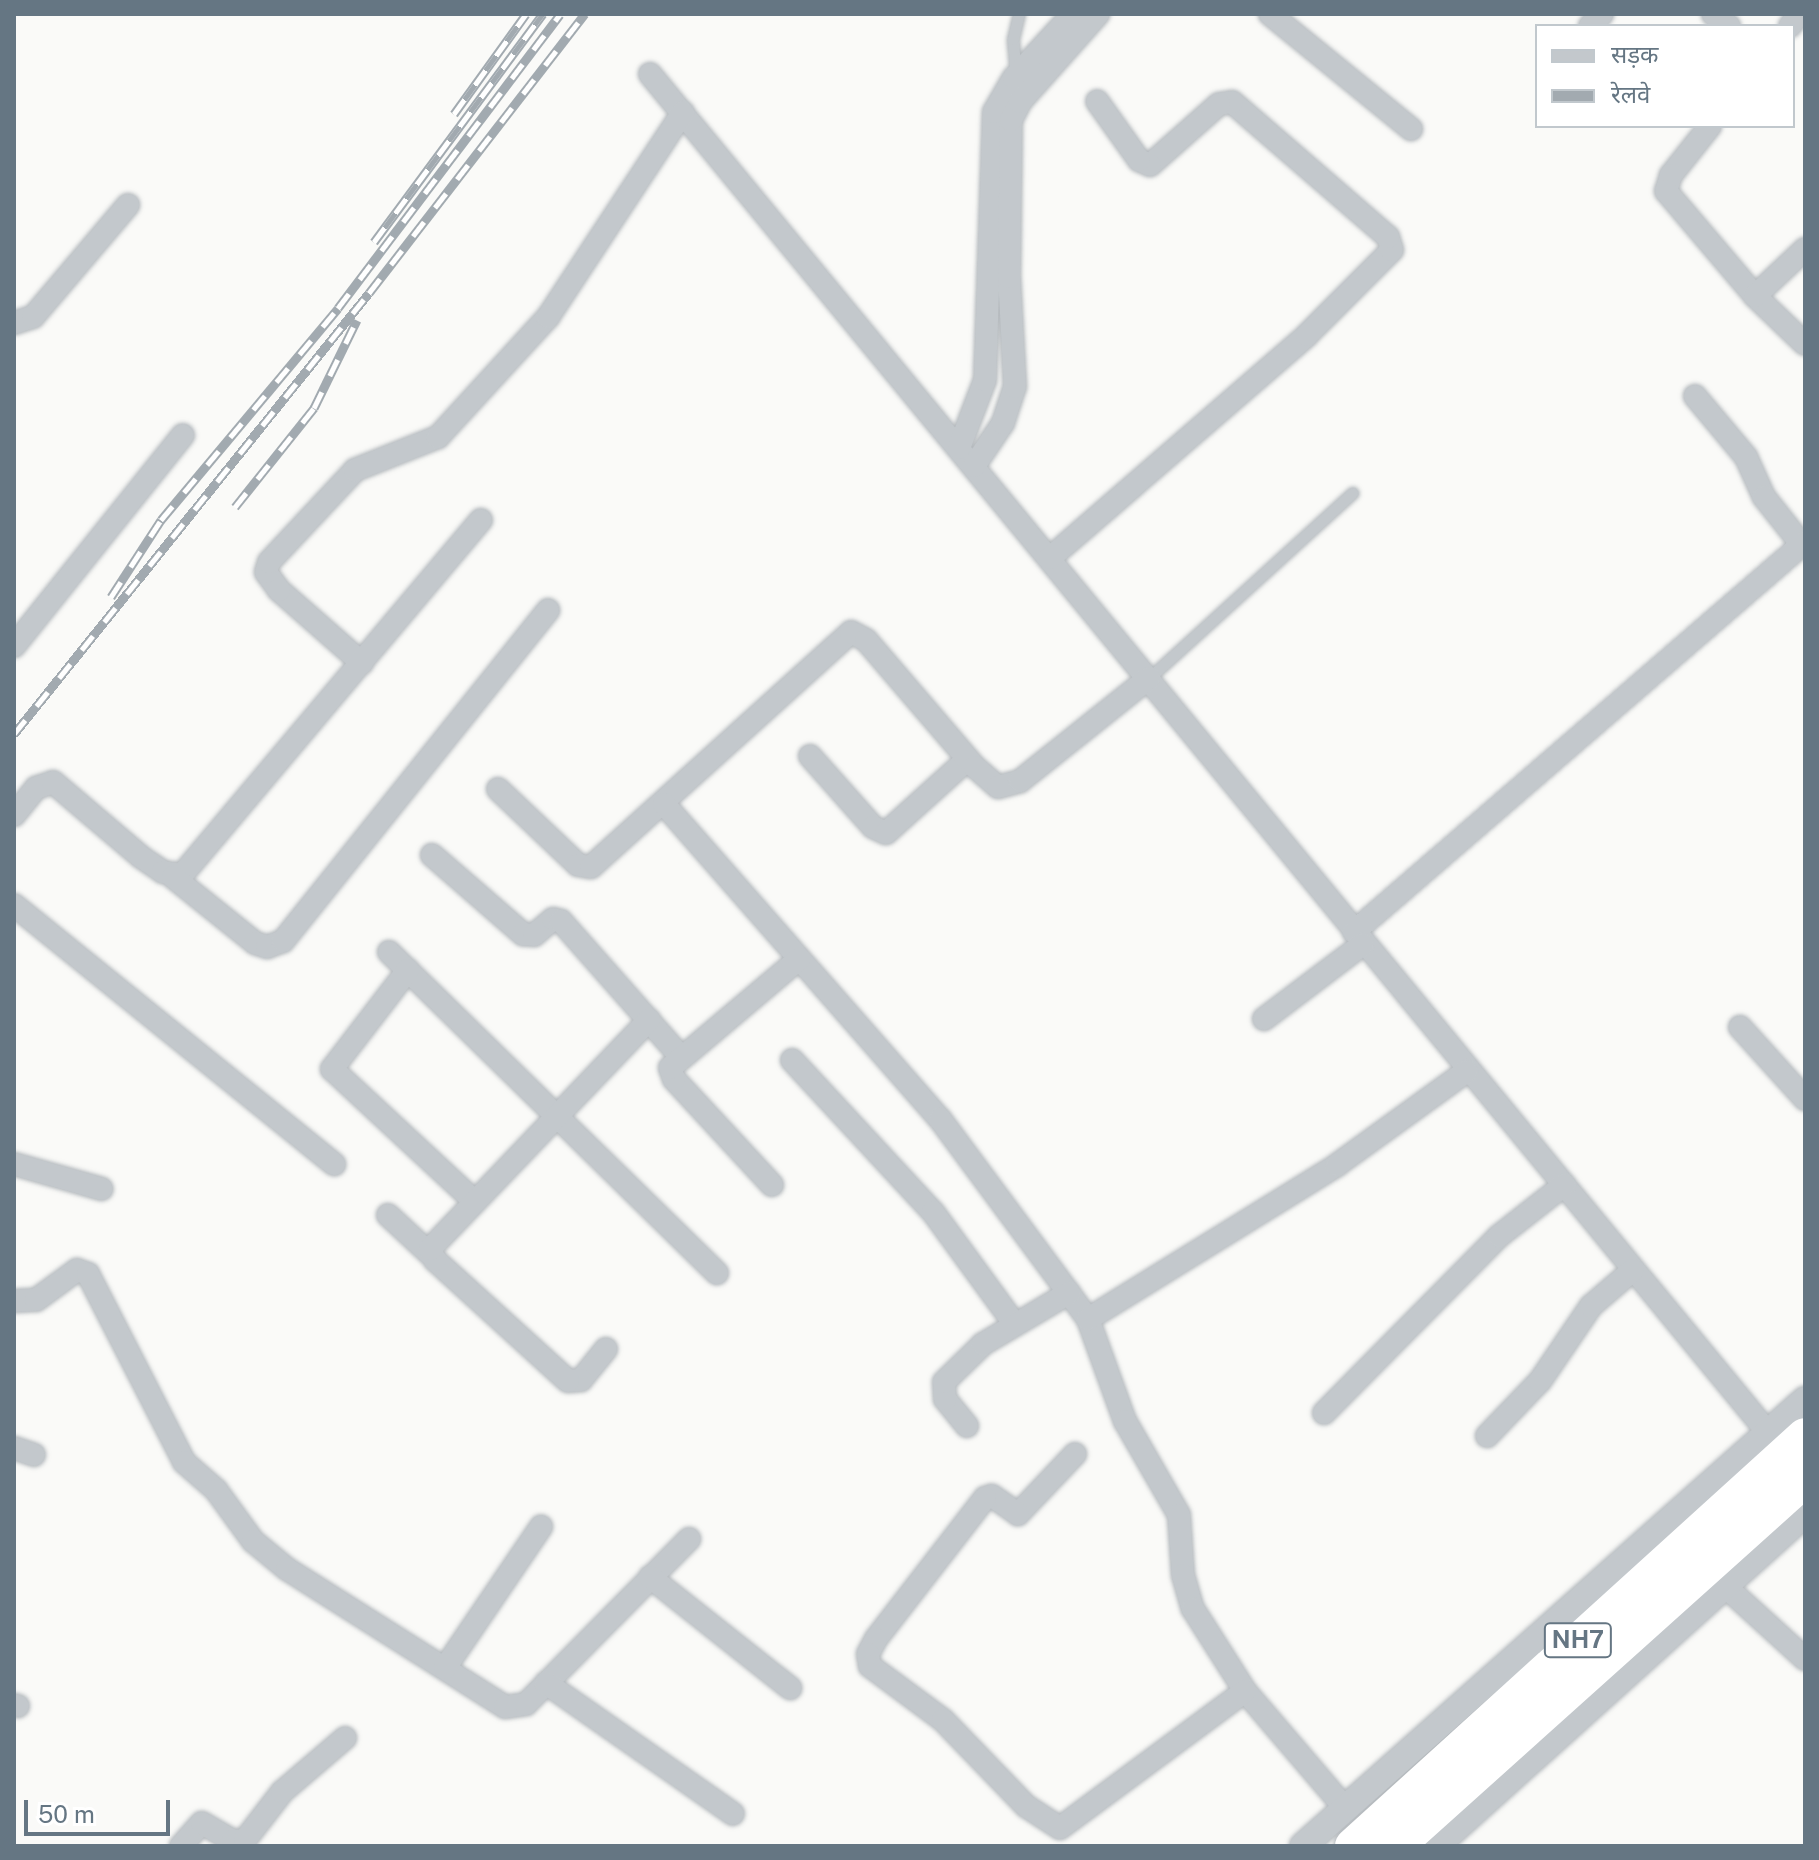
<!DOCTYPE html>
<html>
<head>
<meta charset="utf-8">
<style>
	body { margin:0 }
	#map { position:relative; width:1819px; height:1860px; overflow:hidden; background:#fafaf8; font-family:"Public Sans","Noto Sans Devanagari",sans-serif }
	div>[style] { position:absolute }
	.roads { filter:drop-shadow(0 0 2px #b4b9bd) drop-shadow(0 0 2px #b4b9bd) }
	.service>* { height:11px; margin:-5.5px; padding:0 5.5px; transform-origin:5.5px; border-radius:5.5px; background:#c3c8cc }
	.minor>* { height:22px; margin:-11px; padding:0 11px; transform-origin:11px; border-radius:11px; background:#c3c8cc }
	.tertiary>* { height:26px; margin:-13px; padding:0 13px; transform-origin:13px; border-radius:13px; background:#c3c8cc }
	.trunk>* { height:36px; margin:-18px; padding:0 18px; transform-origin:18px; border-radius:18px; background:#fff }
	.rail>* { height:9px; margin-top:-4.5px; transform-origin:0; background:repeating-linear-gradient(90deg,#fff 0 18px,#a2aab0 0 36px); box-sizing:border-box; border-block:2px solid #a2aab0 }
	span { translate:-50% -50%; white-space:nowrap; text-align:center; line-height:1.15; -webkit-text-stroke:8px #fff; paint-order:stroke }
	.shield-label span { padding:2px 6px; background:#fff; border:2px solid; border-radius:6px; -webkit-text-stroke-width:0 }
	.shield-label { font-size:24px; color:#657683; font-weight:700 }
	.frame { position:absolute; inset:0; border:16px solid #657683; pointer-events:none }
	.legend { position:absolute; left:1535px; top:24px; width:260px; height:104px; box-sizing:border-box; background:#fff; border:2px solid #c1c8cd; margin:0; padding:10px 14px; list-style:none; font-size:24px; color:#657683 }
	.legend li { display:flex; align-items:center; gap:16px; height:40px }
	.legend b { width:40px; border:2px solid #c1c8cd }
	.scale { position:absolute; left:24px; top:1800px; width:146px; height:36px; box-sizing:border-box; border:4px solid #657683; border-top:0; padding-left:10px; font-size:24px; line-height:28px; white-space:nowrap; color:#657683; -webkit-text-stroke:6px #fff; paint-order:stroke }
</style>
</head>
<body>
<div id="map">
	<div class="roads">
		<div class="service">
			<i style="left:1016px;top:76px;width:37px;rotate:-95deg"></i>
			<i style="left:1013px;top:39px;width:26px;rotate:-77deg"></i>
			<i style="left:1149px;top:678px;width:275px;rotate:-42.3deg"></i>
		</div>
		<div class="minor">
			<i style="left:1270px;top:14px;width:182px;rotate:39.2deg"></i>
			<i style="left:1713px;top:14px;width:20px;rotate:37deg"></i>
			<i style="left:1590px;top:26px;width:17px;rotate:-45deg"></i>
			<i style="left:1790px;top:26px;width:15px;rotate:-53deg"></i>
			<i style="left:650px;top:74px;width:1761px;rotate:50.55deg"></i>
			<i style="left:1710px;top:126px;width:63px;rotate:128.5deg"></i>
			<i style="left:1671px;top:175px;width:17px;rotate:107deg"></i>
			<i style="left:1666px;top:191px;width:138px;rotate:49.7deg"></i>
			<i style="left:1755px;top:296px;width:69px;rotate:43.8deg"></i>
			<i style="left:1755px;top:296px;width:69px;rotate:-43.2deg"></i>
			<i style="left:14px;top:323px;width:20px;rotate:-18deg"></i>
			<i style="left:33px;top:317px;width:147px;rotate:-49.7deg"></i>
			<i style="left:1695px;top:396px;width:80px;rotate:50.1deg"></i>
			<i style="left:1746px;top:457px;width:44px;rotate:65.8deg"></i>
			<i style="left:1764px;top:497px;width:61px;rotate:51.6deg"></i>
			<i style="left:959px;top:448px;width:73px;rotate:-69.1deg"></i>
			<i style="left:985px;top:380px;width:268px;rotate:-88.1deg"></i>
			<i style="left:994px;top:112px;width:39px;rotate:-60deg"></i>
			<i style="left:1014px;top:78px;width:87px;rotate:-47.3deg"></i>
			<i style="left:974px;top:466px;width:52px;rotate:-56deg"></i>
			<i style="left:1003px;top:423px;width:38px;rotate:-72deg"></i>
			<i style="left:1015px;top:387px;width:110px;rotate:-93.1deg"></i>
			<i style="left:1009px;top:277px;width:157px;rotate:-89.3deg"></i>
			<i style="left:1011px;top:120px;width:20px;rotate:-63deg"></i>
			<i style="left:1020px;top:102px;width:118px;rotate:-48.4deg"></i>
			<i style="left:1050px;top:558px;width:340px;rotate:-40.9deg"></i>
			<i style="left:1307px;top:335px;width:120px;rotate:-45deg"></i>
			<i style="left:1392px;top:250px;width:14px;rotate:-107deg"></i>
			<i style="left:1388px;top:237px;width:206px;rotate:-139.1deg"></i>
			<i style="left:1232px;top:102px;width:13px;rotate:171deg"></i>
			<i style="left:1219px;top:104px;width:92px;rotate:138.5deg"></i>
			<i style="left:1150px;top:165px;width:12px;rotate:-156deg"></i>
			<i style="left:1139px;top:160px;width:72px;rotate:-125.4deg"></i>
			<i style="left:14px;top:646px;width:270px;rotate:-51.3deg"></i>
			<i style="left:362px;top:663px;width:111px;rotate:-138.7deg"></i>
			<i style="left:279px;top:590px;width:22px;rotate:-126deg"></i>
			<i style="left:266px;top:572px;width:10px;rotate:-73deg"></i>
			<i style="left:269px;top:562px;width:126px;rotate:-46.9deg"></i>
			<i style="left:355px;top:470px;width:89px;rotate:-21.7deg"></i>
			<i style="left:438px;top:437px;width:163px;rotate:-47.5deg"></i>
			<i style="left:548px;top:317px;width:245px;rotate:-56.6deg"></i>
			<i style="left:810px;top:756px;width:95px;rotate:48.4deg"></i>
			<i style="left:873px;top:827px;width:14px;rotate:25deg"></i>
			<i style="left:886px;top:833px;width:110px;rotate:-42.1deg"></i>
			<i style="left:498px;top:789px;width:110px;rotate:43.5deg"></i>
			<i style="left:578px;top:865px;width:13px;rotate:9deg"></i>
			<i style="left:591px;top:867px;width:350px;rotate:-42.1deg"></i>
			<i style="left:851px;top:632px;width:17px;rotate:28deg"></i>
			<i style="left:866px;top:640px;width:167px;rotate:49.4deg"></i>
			<i style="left:975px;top:767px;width:30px;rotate:41deg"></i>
			<i style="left:998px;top:787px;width:23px;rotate:-15deg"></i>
			<i style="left:1020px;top:781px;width:165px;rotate:-38.6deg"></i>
			<i style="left:664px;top:804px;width:419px;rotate:48.8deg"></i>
			<i style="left:940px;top:1119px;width:249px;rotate:53.5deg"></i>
			<i style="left:1088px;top:1319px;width:109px;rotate:70.1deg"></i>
			<i style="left:1125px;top:1421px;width:108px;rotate:60.1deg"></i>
			<i style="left:1179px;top:1515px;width:60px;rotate:86.2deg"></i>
			<i style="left:1183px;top:1575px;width:35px;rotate:74deg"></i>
			<i style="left:1193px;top:1609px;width:97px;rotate:57.6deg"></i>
			<i style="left:1245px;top:1691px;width:154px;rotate:49.5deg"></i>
			<i style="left:14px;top:815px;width:35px;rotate:-51deg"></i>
			<i style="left:36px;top:788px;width:18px;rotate:-19deg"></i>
			<i style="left:53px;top:782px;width:116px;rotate:40.4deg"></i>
			<i style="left:141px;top:857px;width:27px;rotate:34deg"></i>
			<i style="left:163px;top:872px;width:19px;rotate:9deg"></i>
			<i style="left:182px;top:875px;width:464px;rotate:-49.9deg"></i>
			<i style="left:432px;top:855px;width:121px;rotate:41deg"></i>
			<i style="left:523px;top:934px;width:11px;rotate:5deg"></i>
			<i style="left:534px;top:935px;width:25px;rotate:-40deg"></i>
			<i style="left:553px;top:919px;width:8px;rotate:14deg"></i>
			<i style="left:561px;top:921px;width:180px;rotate:48.6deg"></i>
			<i style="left:173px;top:877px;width:105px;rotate:38.8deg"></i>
			<i style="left:255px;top:943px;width:13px;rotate:18deg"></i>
			<i style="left:267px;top:947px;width:17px;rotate:-21deg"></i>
			<i style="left:283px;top:941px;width:424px;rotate:-51.3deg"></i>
			<i style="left:14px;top:905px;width:412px;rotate:39deg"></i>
			<i style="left:1354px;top:932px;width:596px;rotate:-40.85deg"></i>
			<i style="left:389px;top:952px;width:459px;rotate:44.4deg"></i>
			<i style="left:408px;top:970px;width:125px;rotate:127.5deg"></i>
			<i style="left:332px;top:1069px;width:194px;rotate:42.9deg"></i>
			<i style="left:1264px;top:1019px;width:124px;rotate:-37.1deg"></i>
			<i style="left:1740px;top:1027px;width:97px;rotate:47.9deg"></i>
			<i style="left:792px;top:1060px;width:207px;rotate:47.2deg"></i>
			<i style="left:933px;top:1212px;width:137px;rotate:53.9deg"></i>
			<i style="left:14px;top:1164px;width:91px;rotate:15.9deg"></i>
			<i style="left:772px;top:1185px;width:144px;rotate:-132.8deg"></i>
			<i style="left:674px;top:1079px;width:12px;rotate:-110deg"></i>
			<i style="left:670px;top:1068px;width:169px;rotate:-40.2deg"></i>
			<i style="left:388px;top:1215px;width:57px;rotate:42.9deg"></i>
			<i style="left:14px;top:1301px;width:22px;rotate:-3deg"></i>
			<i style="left:36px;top:1300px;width:51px;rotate:-36.2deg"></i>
			<i style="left:77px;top:1270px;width:12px;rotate:20deg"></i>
			<i style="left:88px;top:1274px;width:211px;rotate:62.9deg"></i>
			<i style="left:184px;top:1462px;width:43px;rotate:41.2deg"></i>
			<i style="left:216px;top:1490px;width:63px;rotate:54deg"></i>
			<i style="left:253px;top:1541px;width:44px;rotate:39.5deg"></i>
			<i style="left:287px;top:1569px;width:258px;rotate:32.3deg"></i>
			<i style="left:505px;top:1707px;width:21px;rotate:-8deg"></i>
			<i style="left:526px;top:1704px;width:232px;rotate:-45.3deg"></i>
			<i style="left:1088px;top:1319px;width:293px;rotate:-31.7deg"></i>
			<i style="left:1337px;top:1165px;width:160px;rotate:-35.9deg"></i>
			<i style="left:606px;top:1349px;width:40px;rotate:129deg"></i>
			<i style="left:581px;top:1380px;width:13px;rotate:176deg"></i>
			<i style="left:568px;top:1381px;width:180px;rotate:-137.7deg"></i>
			<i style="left:435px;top:1260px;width:12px;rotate:-114deg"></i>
			<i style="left:430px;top:1249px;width:317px;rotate:-46.3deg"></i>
			<i style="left:1324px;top:1413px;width:249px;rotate:-45.3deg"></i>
			<i style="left:1499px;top:1236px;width:83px;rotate:-38.1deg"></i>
			<i style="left:967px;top:1426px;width:35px;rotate:-129deg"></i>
			<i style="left:945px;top:1399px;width:17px;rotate:-93deg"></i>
			<i style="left:944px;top:1382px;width:54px;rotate:-44.3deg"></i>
			<i style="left:983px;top:1344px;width:100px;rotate:-30.7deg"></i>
			<i style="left:1487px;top:1436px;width:76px;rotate:-46.1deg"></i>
			<i style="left:1540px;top:1381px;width:91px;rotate:-55.8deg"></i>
			<i style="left:1591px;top:1306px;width:55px;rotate:-40.6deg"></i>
			<i style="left:14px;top:1448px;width:21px;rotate:19deg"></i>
			<i style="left:1075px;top:1454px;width:83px;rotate:133.5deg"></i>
			<i style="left:1018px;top:1514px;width:32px;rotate:-145deg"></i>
			<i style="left:992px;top:1496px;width:7px;rotate:164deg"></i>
			<i style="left:985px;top:1498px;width:178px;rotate:127.7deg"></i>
			<i style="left:876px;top:1639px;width:17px;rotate:118deg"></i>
			<i style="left:868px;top:1654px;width:12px;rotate:81deg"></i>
			<i style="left:870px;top:1666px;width:91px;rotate:36.5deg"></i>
			<i style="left:943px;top:1720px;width:120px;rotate:46deg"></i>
			<i style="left:1026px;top:1806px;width:40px;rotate:32.9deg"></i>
			<i style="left:1060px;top:1828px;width:230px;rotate:-36.5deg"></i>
			<i style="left:650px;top:1577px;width:179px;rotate:38.4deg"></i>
			<i style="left:1726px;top:1587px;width:107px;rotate:42.3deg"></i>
			<i style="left:445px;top:1668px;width:171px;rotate:-55.8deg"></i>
			<i style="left:546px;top:1683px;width:228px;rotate:35deg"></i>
			<i style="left:14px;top:1705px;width:4px;rotate:14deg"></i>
			<i style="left:181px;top:1846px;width:31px;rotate:-48deg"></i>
			<i style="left:202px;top:1823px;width:36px;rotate:30deg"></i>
			<i style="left:233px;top:1841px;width:12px;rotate:-5deg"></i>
			<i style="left:245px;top:1840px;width:61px;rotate:-52.4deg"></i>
			<i style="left:282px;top:1792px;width:83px;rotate:-40.6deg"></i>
		</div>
		<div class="tertiary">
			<i style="left:1303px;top:1846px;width:672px;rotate:-41.62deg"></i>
			<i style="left:1436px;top:1846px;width:496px;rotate:-42deg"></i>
		</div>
		<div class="trunk">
			<i style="left:1353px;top:1846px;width:610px;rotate:-42.21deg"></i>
			<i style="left:1396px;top:1846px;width:550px;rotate:-41.9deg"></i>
		</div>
	</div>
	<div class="rail">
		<i style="left:454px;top:114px;width:123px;rotate:-54.2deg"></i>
		<i style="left:374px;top:242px;width:284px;rotate:-53.5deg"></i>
		<i style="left:235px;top:507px;width:127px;rotate:-51.4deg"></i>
		<i style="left:314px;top:408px;width:98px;rotate:-64deg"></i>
		<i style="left:111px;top:597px;width:92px;rotate:-57deg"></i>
		<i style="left:161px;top:520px;width:276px;rotate:-50.1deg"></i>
		<i style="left:338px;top:308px;width:368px;rotate:-52.9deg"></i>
		<i style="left:14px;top:734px;width:566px;rotate:-51.17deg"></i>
		<i style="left:369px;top:293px;width:353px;rotate:-52.3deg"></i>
	</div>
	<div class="shield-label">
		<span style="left:1578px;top:1640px">NH7</span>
	</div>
	<div class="frame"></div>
	<ul class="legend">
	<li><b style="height:10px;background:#c3c8cc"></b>सड़क</li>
	<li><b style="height:10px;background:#a2aab0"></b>रेलवे</li>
	</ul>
	<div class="scale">50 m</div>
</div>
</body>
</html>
